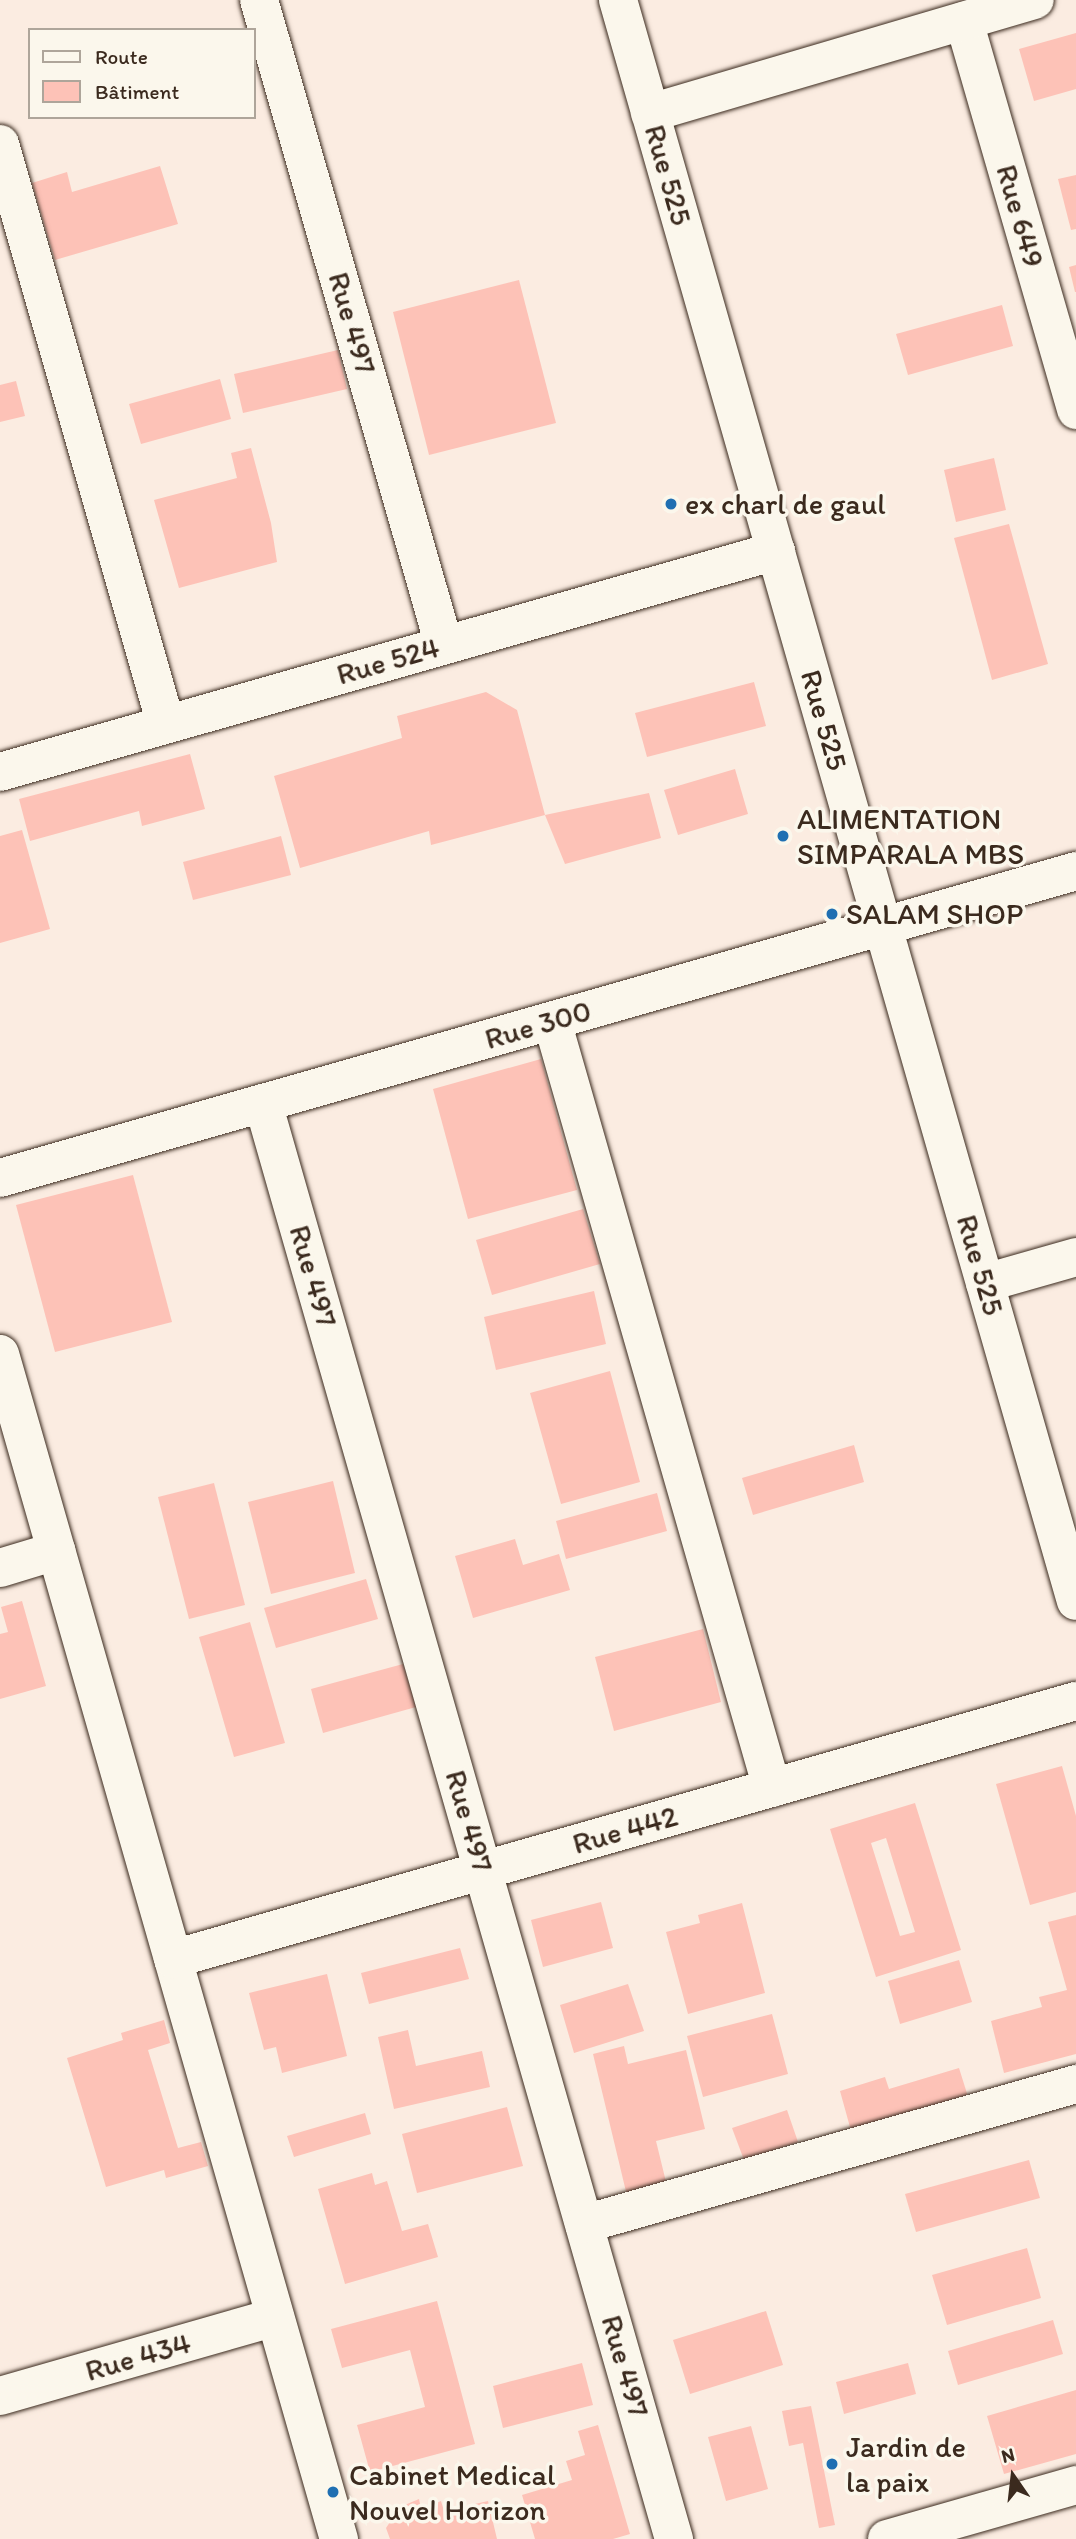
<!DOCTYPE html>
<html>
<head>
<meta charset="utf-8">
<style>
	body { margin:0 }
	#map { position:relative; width:1076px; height:2539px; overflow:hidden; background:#fbece1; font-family:Itim,sans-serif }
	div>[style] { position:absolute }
	.building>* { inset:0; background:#fdc2b7 }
	.roads { filter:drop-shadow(0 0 2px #3b2a1e) drop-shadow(0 0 2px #3b2a1e) }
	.minor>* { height:38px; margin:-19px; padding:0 19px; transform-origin:19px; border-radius:19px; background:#fbf7ec }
	.tertiary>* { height:38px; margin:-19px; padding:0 19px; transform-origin:19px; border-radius:19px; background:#fbf7ec }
	.dots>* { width:19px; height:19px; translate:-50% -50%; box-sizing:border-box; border:4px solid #fbf7ec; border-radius:50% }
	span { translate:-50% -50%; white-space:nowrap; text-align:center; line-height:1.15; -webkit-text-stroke:7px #fbf7ec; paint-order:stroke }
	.street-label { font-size:30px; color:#3b2a1e }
	.poi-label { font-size:30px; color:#3b2a1e }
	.left { translate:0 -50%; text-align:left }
	.legend { position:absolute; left:28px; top:28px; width:228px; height:91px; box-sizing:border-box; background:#fbf7ec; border:2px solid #aea59a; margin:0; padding:9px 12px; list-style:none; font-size:21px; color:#3b2a1e }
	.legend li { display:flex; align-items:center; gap:14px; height:35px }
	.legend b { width:35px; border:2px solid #aea59a }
	.north { position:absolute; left:978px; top:2441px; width:70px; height:70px; -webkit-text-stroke:5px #fbf7ec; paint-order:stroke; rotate:346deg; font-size:19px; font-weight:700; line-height:28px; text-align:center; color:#3b2a1e }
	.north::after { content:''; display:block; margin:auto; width:24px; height:32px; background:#3b2a1e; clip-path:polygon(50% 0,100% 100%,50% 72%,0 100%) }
</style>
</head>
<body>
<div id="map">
	<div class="building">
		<i style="clip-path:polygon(1076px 33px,1076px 89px,1034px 101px,1019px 49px)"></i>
		<i style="clip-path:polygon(160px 166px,178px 224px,55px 260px,32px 183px,67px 172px,72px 192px)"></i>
		<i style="clip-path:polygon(1076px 175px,1076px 229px,1071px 230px,1058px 179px)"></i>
		<i style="clip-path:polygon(1076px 265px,1076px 292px,1075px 292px,1069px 267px)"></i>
		<i style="clip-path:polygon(519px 280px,556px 423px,429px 455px,393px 312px)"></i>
		<i style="clip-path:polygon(1002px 305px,1013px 346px,908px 375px,896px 334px)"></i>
		<i style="clip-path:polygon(338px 350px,347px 389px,243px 413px,234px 374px)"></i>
		<i style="clip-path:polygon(220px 379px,231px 419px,141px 444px,129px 404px)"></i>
		<i style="clip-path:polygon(16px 381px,25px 416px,0 422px,0 385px)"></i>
		<i style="clip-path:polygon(251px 448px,271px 523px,277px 562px,179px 588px,154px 500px,237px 478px,231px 453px)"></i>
		<i style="clip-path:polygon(994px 458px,1006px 510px,956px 522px,944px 470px)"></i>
		<i style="clip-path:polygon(1009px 524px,1048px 664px,992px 680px,954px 538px)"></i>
		<i style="clip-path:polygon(754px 682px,766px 726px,647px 757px,635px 713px)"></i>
		<i style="clip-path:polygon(486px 692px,517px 710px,545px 815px,431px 845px,429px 831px,300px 868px,274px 776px,402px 738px,397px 716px)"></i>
		<i style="clip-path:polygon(190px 754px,205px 809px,142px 826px,139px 811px,30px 841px,19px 799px)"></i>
		<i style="clip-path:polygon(735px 769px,748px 814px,678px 835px,664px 790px)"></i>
		<i style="clip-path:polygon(649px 793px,661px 838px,565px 864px,545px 815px)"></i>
		<i style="clip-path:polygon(22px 830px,50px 929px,0 943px,0 836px)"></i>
		<i style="clip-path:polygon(281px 836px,291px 875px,193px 900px,183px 862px)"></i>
		<i style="clip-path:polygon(541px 1059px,577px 1190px,468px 1219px,433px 1089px)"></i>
		<i style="clip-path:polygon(133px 1175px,172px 1322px,55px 1352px,16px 1205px)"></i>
		<i style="clip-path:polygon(583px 1209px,600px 1264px,492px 1295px,476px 1240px)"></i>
		<i style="clip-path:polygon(594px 1291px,606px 1344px,496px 1370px,484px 1317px)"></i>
		<i style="clip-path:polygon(610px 1371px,640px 1482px,561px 1504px,530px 1393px)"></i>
		<i style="clip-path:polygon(854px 1445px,864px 1482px,753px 1515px,742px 1478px)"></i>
		<i style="clip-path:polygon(333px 1481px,355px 1573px,271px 1594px,248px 1502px)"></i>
		<i style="clip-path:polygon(214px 1483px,245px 1605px,189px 1619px,158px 1497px)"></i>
		<i style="clip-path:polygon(657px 1493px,667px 1531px,566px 1559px,556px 1521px)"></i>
		<i style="clip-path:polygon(515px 1539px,523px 1565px,559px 1554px,570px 1590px,473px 1618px,455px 1556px)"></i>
		<i style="clip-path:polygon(366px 1579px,378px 1619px,276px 1648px,264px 1608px)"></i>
		<i style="clip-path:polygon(22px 1601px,46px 1686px,0 1699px,0 1634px,8px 1632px,1px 1607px)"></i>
		<i style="clip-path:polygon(250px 1622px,285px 1743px,234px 1757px,199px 1637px)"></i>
		<i style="clip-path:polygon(703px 1629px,721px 1702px,614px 1731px,595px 1657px)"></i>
		<i style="clip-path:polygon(403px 1664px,416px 1707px,323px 1733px,311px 1689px)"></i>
		<i style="clip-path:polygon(1062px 1766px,1076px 1816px,1076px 1892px,1030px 1905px,996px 1784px)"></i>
		<i style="clip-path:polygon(evenodd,915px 1803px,961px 1950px,876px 1977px,830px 1829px,915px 1803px,886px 1838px,915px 1932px,900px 1936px,871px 1843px,886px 1838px)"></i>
		<i style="clip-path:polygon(601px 1902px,613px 1948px,543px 1967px,531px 1920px)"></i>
		<i style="clip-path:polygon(742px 1903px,765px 1993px,688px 2014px,666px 1932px,700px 1923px,698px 1915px)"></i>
		<i style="clip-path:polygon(1076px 1915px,1076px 2054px,1004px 2073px,991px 2021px,1042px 2007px,1039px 1997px,1067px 1990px,1048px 1922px)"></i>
		<i style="clip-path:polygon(460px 1948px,469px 1979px,369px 2004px,361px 1973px)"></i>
		<i style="clip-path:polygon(959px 1960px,972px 2002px,900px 2024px,888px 1981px)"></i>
		<i style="clip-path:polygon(327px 1974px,347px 2056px,282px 2073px,276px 2047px,264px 2050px,249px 1993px)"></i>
		<i style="clip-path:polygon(628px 1984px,644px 2031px,574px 2053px,560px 2005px)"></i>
		<i style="clip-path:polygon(772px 2014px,788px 2074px,703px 2097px,687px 2036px)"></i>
		<i style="clip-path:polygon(164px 2020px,170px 2043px,148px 2050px,178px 2148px,201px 2142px,208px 2166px,166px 2178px,164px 2170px,106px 2187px,67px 2058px,123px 2040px,121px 2033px)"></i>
		<i style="clip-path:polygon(408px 2030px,416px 2066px,482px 2051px,490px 2087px,394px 2109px,378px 2037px)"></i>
		<i style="clip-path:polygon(624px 2046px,628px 2064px,686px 2050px,705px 2129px,656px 2141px,668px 2190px,628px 2200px,593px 2054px)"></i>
		<i style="clip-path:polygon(959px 2068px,970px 2103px,853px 2138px,840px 2091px,885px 2077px,889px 2089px)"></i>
		<i style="clip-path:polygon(507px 2107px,523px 2166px,417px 2193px,402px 2134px)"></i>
		<i style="clip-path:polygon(787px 2110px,798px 2142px,744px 2160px,732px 2128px)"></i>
		<i style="clip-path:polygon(365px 2113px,371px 2134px,294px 2157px,287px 2136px)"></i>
		<i style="clip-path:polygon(1029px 2160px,1040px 2198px,916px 2232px,905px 2194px)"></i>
		<i style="clip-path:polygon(372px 2173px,375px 2185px,387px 2181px,402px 2231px,428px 2224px,438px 2257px,345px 2284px,318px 2189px)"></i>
		<i style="clip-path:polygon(1027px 2248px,1041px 2298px,947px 2325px,932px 2275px)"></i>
		<i style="clip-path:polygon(437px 2301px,475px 2444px,370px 2472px,357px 2425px,425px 2407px,410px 2350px,342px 2368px,331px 2329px)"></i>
		<i style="clip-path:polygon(766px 2311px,783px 2365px,690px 2394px,673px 2340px)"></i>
		<i style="clip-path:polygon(1053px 2320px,1063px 2354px,958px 2385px,948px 2351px)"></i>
		<i style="clip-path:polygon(582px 2363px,593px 2405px,503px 2428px,493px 2386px)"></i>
		<i style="clip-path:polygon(908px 2363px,916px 2394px,844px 2414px,836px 2382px)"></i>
		<i style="clip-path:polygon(1076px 2390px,1076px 2454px,1004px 2474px,987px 2416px)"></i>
		<i style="clip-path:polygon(811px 2406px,835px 2525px,819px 2528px,803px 2443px,789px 2446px,782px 2411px)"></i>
		<i style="clip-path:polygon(598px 2425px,630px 2534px,613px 2539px,535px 2539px,522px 2495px,572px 2480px,566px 2461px,585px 2455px,578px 2431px)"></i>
		<i style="clip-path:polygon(751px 2426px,768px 2489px,726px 2501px,708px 2437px)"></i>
		<i style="clip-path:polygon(419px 2499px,421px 2509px,441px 2501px,444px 2511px,488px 2501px,497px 2539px,390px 2539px,386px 2528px,400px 2507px)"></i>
	</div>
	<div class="roads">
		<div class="minor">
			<i style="left:259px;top:0;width:671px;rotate:74deg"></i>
			<i style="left:964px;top:21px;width:405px;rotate:73.9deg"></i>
			<i style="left:650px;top:113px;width:401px;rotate:-16.4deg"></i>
			<i style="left:0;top:144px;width:604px;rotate:74.05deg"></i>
			<i style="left:0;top:772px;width:807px;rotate:-15.9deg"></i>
			<i style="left:552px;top:1021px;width:798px;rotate:74deg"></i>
			<i style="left:263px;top:1103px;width:1494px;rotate:74.03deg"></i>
			<i style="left:985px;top:1283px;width:95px;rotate:-15.9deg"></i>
			<i style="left:0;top:1354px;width:1233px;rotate:74.04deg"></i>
			<i style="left:0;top:1568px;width:59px;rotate:-16.9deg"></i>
			<i style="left:173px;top:1959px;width:939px;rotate:-15.95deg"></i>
			<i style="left:584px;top:2224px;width:512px;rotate:-15.88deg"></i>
			<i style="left:0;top:2396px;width:286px;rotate:-16deg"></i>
			<i style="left:887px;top:2539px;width:197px;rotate:-15.9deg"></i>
		</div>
		<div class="tertiary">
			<i style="left:618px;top:0;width:1665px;rotate:74.04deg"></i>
			<i style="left:0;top:1178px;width:1119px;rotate:-15.92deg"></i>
		</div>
	</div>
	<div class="dots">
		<i style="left:671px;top:504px;background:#1f6fb2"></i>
		<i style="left:783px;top:836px;background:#1f6fb2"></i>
		<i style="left:832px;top:914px;background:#1f6fb2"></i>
		<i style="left:832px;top:2464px;background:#1f6fb2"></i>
		<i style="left:333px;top:2492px;background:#1f6fb2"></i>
	</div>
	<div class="street-label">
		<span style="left:668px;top:175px;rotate:74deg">Rue 525</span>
		<span style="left:1020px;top:216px;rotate:74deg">Rue 649</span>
		<span style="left:352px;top:323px;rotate:74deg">Rue 497</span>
		<span style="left:388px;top:661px;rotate:-16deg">Rue 524</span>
		<span style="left:824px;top:720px;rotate:74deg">Rue 525</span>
		<span style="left:538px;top:1025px;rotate:-16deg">Rue 300</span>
		<span style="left:980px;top:1265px;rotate:74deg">Rue 525</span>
		<span style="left:313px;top:1276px;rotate:74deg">Rue 497</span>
		<span style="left:469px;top:1821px;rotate:74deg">Rue 497</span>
		<span style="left:625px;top:1830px;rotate:-16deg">Rue 442</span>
		<span style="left:138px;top:2357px;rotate:-16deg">Rue 434</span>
		<span style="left:625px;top:2366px;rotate:74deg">Rue 497</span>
	</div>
	<div class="poi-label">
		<span class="left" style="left:685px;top:504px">ex charl de gaul</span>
		<span class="left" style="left:797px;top:836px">ALIMENTATION<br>SIMPARALA MBS</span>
		<span class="left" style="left:846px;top:914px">SALAM SHOP</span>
		<span class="left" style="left:846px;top:2464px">Jardin de<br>la paix</span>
		<span class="left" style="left:349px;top:2492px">Cabinet Medical<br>Nouvel Horizon</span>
	</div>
	<ul class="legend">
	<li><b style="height:9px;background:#fbf7ec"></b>Route</li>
	<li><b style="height:19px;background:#fdc2b7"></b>Bâtiment</li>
	</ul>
	<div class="north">N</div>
</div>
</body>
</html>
